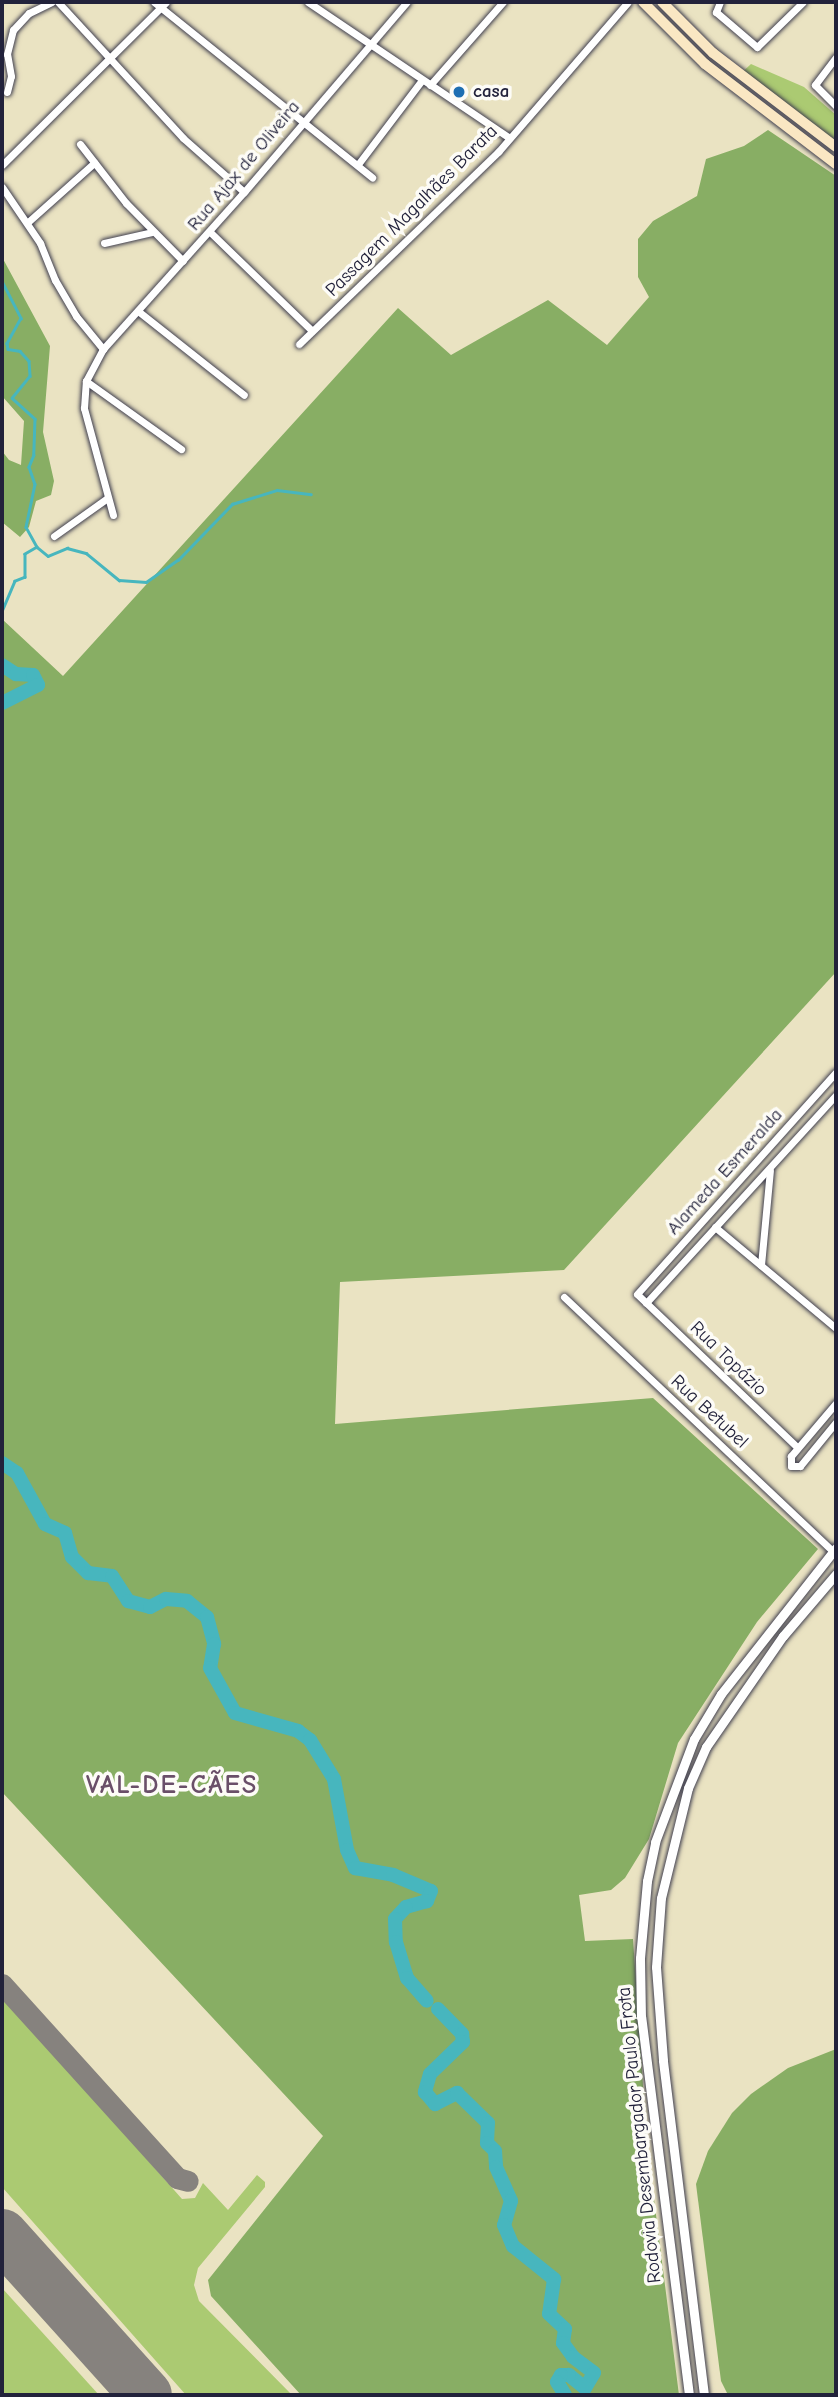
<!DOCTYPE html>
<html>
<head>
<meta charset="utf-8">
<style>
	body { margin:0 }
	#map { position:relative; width:838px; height:2397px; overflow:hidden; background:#eae3c2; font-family:"Comic Neue",sans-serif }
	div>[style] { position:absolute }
	.green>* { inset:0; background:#abca72 }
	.forest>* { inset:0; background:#88ae64 }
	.stream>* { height:2.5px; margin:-1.25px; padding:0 1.25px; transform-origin:1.25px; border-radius:1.25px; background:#47b6be }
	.river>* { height:14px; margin:-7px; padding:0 7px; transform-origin:7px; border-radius:7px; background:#47b6be }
	.taxiway>* { height:21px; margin:-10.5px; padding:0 10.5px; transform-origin:10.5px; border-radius:10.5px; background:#86827e }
	.runway>* { height:52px; margin:-26px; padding:0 26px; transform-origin:26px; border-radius:26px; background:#86827e }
	.roads { filter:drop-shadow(0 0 2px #403f4f) drop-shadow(0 0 2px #403f4f) }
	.minor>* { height:7px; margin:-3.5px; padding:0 3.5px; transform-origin:3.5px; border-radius:3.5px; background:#fff }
	.tertiary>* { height:9px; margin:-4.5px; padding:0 4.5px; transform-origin:4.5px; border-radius:4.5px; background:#fff }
	.secondary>* { height:10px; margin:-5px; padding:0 5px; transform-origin:5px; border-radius:5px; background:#fae7c3 }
	.dots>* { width:19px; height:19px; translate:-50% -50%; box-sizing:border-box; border:4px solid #fdfcf7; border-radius:50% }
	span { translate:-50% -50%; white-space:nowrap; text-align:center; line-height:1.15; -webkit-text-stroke:7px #fdfcf7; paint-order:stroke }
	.poi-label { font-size:19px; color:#22223b; font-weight:700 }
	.left { translate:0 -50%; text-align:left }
	.street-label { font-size:19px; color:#22223b }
	.district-label { font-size:26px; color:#6a4f69; font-weight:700; letter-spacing:2px }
	.frame { position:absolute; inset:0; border:4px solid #22223b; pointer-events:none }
</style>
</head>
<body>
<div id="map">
	<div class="green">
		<i style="clip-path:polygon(751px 64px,804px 87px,836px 115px,836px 144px,739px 75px)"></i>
		<i style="clip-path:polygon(2px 1995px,182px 2199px,195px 2198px,203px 2183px,228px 2210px,257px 2175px,265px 2182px,265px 2187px,198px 2268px,194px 2285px,199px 2301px,292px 2395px,186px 2395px,2px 2187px)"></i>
		<i style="clip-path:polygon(2px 2288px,99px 2395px,2px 2395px)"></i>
	</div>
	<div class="forest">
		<i style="clip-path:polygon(768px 130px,836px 176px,836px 972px,564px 1270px,340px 1282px,335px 1424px,653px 1398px,818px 1549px,757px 1622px,678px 1743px,649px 1839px,625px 1878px,611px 1890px,579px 1895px,585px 1941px,633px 1939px,647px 2144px,679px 2395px,301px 2395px,211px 2296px,208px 2280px,323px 2136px,2px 1792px,2px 619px,63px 676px,398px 308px,451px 355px,548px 300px,607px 345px,649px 297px,638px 277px,638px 239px,653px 221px,697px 196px,706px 159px,744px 146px)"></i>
		<i style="clip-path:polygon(2px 257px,50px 346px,43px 432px,54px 481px,51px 495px,36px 501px,29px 527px,20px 537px,2px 522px,2px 451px,9px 460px,21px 465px,24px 421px,2px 396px)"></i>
		<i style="clip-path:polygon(836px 2049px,836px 2395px,728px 2395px,721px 2381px,696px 2184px,708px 2151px,732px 2113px,751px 2094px,788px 2068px)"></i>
	</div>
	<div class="stream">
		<i style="left:2px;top:281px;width:42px;rotate:62.8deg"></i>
		<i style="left:21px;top:318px;width:29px;rotate:119deg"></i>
		<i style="left:7px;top:343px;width:6px;rotate:81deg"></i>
		<i style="left:8px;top:349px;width:12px;rotate:9deg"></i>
		<i style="left:20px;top:351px;width:13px;rotate:48deg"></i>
		<i style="left:29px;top:361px;width:15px;rotate:86deg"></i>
		<i style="left:30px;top:376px;width:28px;rotate:129deg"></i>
		<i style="left:12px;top:398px;width:31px;rotate:42deg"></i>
		<i style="left:35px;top:419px;width:36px;rotate:92deg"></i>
		<i style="left:34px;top:455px;width:13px;rotate:113deg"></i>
		<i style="left:29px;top:467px;width:18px;rotate:71deg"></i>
		<i style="left:35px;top:484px;width:44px;rotate:101.8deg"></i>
		<i style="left:26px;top:527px;width:23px;rotate:61deg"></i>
		<i style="left:37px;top:547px;width:14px;rotate:150deg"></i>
		<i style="left:25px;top:554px;width:23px;rotate:90deg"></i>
		<i style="left:25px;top:577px;width:11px;rotate:158deg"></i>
		<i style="left:15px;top:581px;width:33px;rotate:113deg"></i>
		<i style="left:37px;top:547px;width:14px;rotate:39deg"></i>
		<i style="left:48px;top:556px;width:21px;rotate:-23deg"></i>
		<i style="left:67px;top:548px;width:20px;rotate:15deg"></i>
		<i style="left:86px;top:553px;width:43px;rotate:39.3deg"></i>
		<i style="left:119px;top:580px;width:27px;rotate:4deg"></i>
		<i style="left:146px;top:582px;width:39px;rotate:-35deg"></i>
		<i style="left:178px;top:560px;width:78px;rotate:-46deg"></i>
		<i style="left:232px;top:504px;width:47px;rotate:-17.3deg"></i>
		<i style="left:277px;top:490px;width:34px;rotate:7deg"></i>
	</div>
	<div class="river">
		<i style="left:2px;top:665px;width:17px;rotate:33deg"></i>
		<i style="left:16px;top:674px;width:17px;rotate:3deg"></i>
		<i style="left:33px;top:675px;width:11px;rotate:63deg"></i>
		<i style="left:38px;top:685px;width:40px;rotate:153.4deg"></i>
		<i style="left:2px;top:1463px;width:18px;rotate:34deg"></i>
		<i style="left:17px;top:1473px;width:58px;rotate:61.2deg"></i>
		<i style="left:45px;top:1524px;width:22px;rotate:24deg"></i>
		<i style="left:65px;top:1533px;width:25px;rotate:74deg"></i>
		<i style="left:72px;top:1557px;width:23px;rotate:45deg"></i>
		<i style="left:88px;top:1573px;width:24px;rotate:7deg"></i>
		<i style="left:112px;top:1576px;width:30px;rotate:57deg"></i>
		<i style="left:128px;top:1601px;width:23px;rotate:15deg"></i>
		<i style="left:150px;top:1607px;width:18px;rotate:-27deg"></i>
		<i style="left:166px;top:1599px;width:21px;rotate:5deg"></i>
		<i style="left:187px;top:1601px;width:26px;rotate:39deg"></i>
		<i style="left:207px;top:1617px;width:28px;rotate:75deg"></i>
		<i style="left:214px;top:1644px;width:24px;rotate:99deg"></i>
		<i style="left:210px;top:1668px;width:51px;rotate:60.9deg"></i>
		<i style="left:235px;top:1713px;width:66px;rotate:15.9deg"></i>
		<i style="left:298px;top:1731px;width:15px;rotate:37deg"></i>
		<i style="left:310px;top:1740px;width:46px;rotate:58.4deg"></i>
		<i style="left:334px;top:1779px;width:72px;rotate:79.6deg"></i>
		<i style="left:347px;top:1850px;width:20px;rotate:66deg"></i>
		<i style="left:355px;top:1868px;width:39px;rotate:10deg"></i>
		<i style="left:393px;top:1875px;width:41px;rotate:22.8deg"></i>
		<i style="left:431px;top:1891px;width:11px;rotate:112deg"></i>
		<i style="left:427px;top:1901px;width:22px;rotate:164deg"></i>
		<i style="left:406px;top:1907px;width:16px;rotate:133deg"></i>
		<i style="left:395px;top:1919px;width:23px;rotate:88deg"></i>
		<i style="left:396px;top:1942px;width:38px;rotate:73deg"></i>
		<i style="left:407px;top:1978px;width:30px;rotate:49deg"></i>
		<i style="left:438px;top:2009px;width:35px;rotate:46deg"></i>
		<i style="left:462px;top:2034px;width:8px;rotate:83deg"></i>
		<i style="left:463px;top:2042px;width:46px;rotate:135.9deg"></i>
		<i style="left:430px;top:2074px;width:19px;rotate:106deg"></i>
		<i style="left:425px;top:2092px;width:16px;rotate:50deg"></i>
		<i style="left:435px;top:2104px;width:25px;rotate:-27deg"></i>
		<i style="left:457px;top:2093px;width:43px;rotate:44.1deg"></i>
		<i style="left:488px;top:2123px;width:20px;rotate:93deg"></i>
		<i style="left:487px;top:2143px;width:11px;rotate:45deg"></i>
		<i style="left:495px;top:2151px;width:16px;rotate:86deg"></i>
		<i style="left:496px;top:2167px;width:37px;rotate:66deg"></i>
		<i style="left:511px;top:2201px;width:25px;rotate:106deg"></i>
		<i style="left:504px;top:2225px;width:23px;rotate:67deg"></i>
		<i style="left:513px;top:2246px;width:53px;rotate:38.8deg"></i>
		<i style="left:554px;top:2279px;width:35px;rotate:98deg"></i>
		<i style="left:549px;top:2314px;width:22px;rotate:43deg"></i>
		<i style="left:565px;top:2329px;width:14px;rotate:98deg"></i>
		<i style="left:563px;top:2343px;width:17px;rotate:54deg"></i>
		<i style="left:573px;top:2357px;width:26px;rotate:37deg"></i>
		<i style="left:594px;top:2373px;width:17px;rotate:121deg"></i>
		<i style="left:585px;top:2388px;width:21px;rotate:-141deg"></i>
		<i style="left:569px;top:2375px;width:8px;rotate:180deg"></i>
		<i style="left:561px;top:2375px;width:8px;rotate:120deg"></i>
		<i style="left:557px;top:2382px;width:15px;rotate:58deg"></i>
	</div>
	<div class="taxiway">
		<i style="left:2px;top:1984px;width:261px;rotate:47.9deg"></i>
		<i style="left:177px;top:2178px;width:11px;rotate:15deg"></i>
	</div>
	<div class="runway">
		<i style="left:2px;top:2235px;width:215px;rotate:48deg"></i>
	</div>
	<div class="roads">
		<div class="minor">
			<i style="left:58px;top:2px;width:185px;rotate:47.4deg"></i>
			<i style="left:183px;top:138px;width:81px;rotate:41.5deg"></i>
			<i style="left:154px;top:2px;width:280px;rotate:38.8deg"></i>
			<i style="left:308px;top:2px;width:241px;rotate:34deg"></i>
			<i style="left:720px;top:2px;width:11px;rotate:112deg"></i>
			<i style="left:716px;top:12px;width:54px;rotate:40.5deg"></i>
			<i style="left:757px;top:47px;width:64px;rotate:-44.4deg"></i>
			<i style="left:836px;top:57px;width:35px;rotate:127deg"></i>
			<i style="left:815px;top:85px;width:30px;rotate:45deg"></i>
			<i style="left:430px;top:85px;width:111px;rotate:-48.7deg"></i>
			<i style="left:7px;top:92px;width:16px;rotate:-76deg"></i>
			<i style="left:11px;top:76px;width:22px;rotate:-100deg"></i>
			<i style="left:7px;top:54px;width:25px;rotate:-76deg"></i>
			<i style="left:13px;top:30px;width:23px;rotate:-47deg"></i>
			<i style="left:29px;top:13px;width:25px;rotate:-26deg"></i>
			<i style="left:80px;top:144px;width:75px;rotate:52.1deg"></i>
			<i style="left:126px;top:203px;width:81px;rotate:45.5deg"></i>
			<i style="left:359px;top:163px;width:104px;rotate:-52.8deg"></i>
			<i style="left:2px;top:165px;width:231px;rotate:-44.8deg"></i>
			<i style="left:2px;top:187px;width:68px;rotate:55.8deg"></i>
			<i style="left:40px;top:243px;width:40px;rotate:68deg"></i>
			<i style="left:55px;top:280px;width:42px;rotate:59.7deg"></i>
			<i style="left:76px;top:316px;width:43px;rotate:50.7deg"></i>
			<i style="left:28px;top:222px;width:89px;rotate:-41.8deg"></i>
			<i style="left:210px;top:232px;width:142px;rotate:44.1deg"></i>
			<i style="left:104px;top:243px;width:49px;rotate:-12.9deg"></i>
			<i style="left:138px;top:311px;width:135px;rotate:38.4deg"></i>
			<i style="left:299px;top:344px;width:277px;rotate:-44deg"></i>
			<i style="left:498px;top:152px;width:198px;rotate:-49.1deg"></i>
			<i style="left:86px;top:381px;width:117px;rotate:35.6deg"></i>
			<i style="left:113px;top:515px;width:111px;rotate:-105.2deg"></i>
			<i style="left:84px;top:408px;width:27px;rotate:-86deg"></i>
			<i style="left:86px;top:381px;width:36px;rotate:-62deg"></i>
			<i style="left:103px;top:349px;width:211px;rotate:-48.1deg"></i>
			<i style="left:244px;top:192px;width:250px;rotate:-49.4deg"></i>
			<i style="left:54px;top:536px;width:64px;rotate:-35.4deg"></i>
			<i style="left:715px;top:1227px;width:158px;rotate:39.9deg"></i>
			<i style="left:761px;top:1265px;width:95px;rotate:-84.6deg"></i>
			<i style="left:564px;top:1297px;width:370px;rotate:43.4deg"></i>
			<i style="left:646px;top:1303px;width:282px;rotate:-47.6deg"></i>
			<i style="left:836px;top:1403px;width:70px;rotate:130.3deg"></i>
			<i style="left:791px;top:1456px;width:10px;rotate:90deg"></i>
			<i style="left:791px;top:1466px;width:9px"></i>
			<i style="left:800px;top:1466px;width:57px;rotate:-50.7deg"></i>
			<i style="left:797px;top:1447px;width:221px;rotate:-136.3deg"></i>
			<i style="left:637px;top:1294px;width:298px;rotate:-48.1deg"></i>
		</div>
		<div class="tertiary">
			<i style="left:689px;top:2395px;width:381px;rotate:-97.2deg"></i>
			<i style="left:641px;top:2017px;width:59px;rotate:-91deg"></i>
			<i style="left:640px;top:1958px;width:77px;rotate:-84.8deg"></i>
			<i style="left:647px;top:1881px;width:40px;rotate:-78deg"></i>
			<i style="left:655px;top:1842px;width:110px;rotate:-69.3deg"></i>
			<i style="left:694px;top:1739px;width:52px;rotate:-59deg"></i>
			<i style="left:721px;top:1694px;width:186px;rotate:-51.8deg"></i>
			<i style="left:704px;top:2395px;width:337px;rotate:-97deg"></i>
			<i style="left:663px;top:2060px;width:93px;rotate:-94.3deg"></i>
			<i style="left:656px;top:1967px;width:69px;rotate:-85.9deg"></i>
			<i style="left:661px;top:1898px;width:113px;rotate:-76.2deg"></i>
			<i style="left:688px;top:1788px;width:45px;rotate:-66.3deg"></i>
			<i style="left:706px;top:1747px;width:135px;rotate:-55.3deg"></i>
			<i style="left:783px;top:1636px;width:82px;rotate:-49.5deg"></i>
		</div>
		<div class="secondary">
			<i style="left:643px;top:2px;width:88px;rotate:45deg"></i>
			<i style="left:705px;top:64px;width:165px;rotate:37.4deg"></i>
			<i style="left:662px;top:2px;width:72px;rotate:45deg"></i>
			<i style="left:713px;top:53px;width:155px;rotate:37.4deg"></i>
		</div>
	</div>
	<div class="dots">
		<i style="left:459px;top:92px;background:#1f6fb2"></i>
	</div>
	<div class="poi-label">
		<span class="left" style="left:473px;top:92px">casa</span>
	</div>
	<div class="street-label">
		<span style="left:244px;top:166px;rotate:-50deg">Rua Ajax de Oliveira</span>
		<span style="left:412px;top:211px;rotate:-45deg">Passagem Magalhães Barata</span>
		<span style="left:725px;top:1172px;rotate:-48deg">Alameda Esmeralda</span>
		<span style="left:728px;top:1359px;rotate:44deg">Rua Topázio</span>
		<span style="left:709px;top:1412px;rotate:43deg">Rua Betubel</span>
		<span style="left:640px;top:2135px;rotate:-96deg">Rodovia Desembargador Paulo Frota</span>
	</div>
	<div class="district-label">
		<span style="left:172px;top:1786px">VAL-DE-CÃES</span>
	</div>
	<div class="frame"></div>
</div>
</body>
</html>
